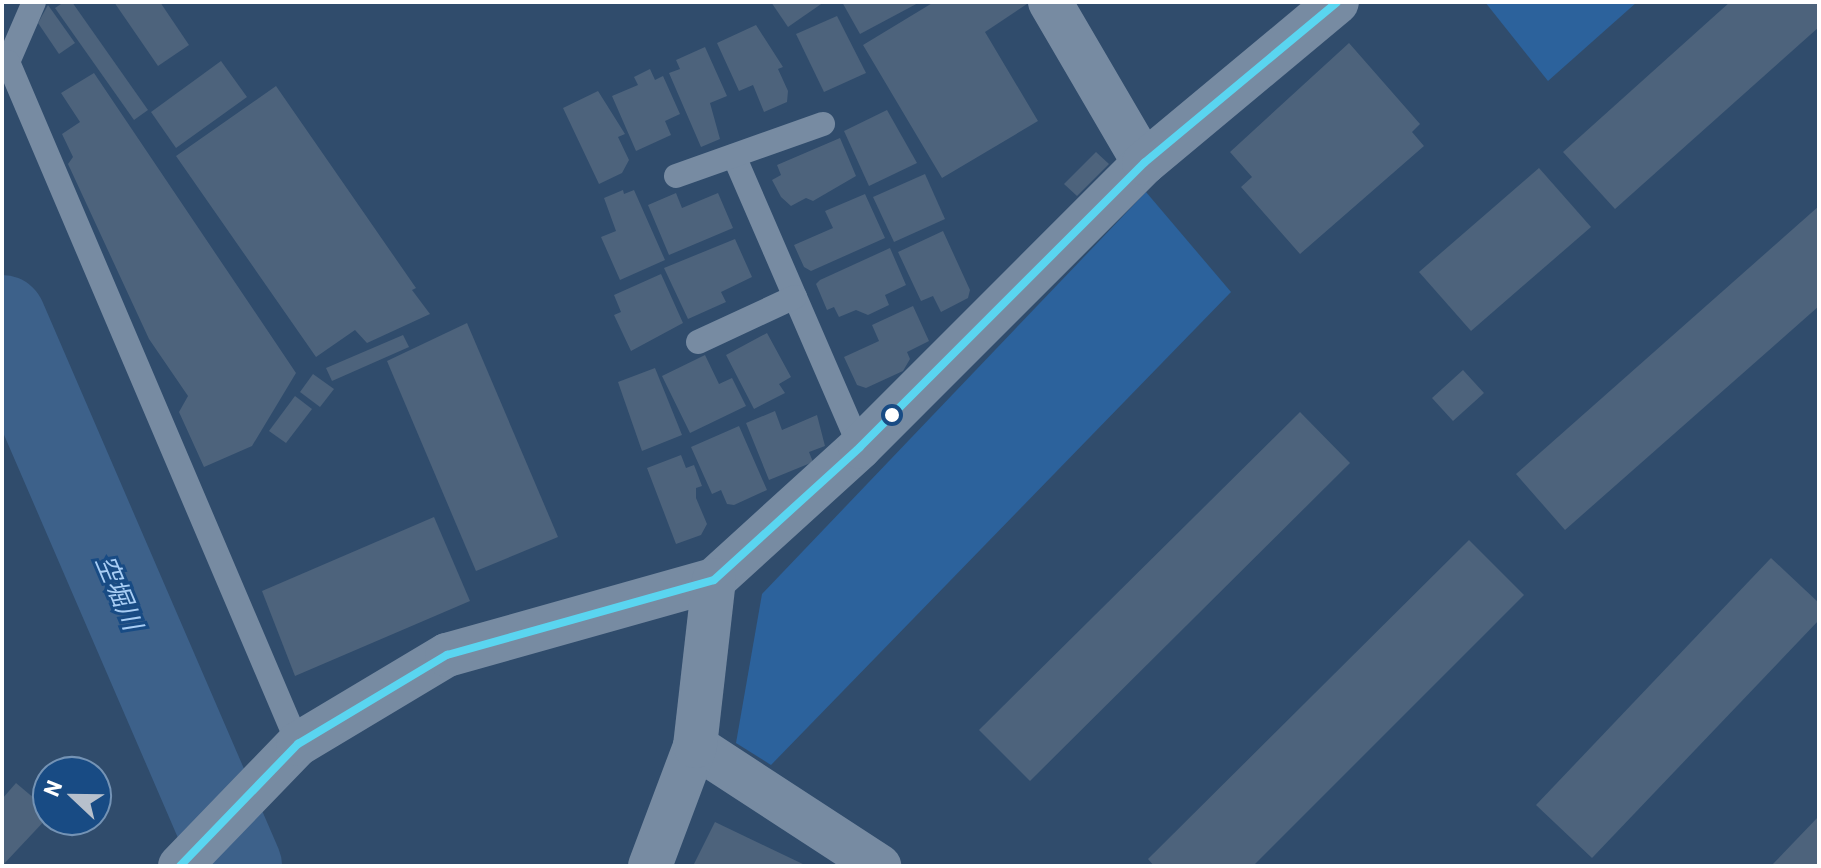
<!DOCTYPE html>
<html>
<head>
<meta charset="utf-8">
<style>
	body { margin:0 }
	#map { position:relative; width:1821px; height:868px; overflow:hidden; background:#304c6c; font-family:Barlow,"Noto Sans JP",sans-serif }
	div>[style] { position:absolute }
	.green>* { inset:0; background:#2c629c }
	.river>* { height:88px; margin:-44px; padding:0 44px; transform-origin:44px; border-radius:44px; background:#3d618a }
	.building>* { inset:0; background:#4d637c }
	.service>* { height:24px; margin:-12px; padding:0 12px; transform-origin:12px; border-radius:12px; background:#778ba2 }
	.minor>* { height:44px; margin:-22px; padding:0 22px; transform-origin:22px; border-radius:22px; background:#778ba2 }
	.bus-1>* { height:8px; margin:-4px; padding:0 4px; transform-origin:4px; border-radius:4px; background:#5ad5f0 }
	.dots>* { width:22px; height:22px; translate:-50% -50%; box-sizing:border-box; border:4px solid #184b84; border-radius:50% }
	span { translate:-50% -50%; white-space:nowrap; text-align:center; line-height:1.15; -webkit-text-stroke:6px #184b84; paint-order:stroke }
	.water-label { font-size:26px; color:#a8cdf4; font-style:italic }
	.frame { position:absolute; inset:0; border:4px solid #fff; pointer-events:none }
	.north { position:absolute; left:32px; top:756px; width:80px; height:80px; box-sizing:border-box; background:#184b84; border:2px solid #7493b5; border-radius:50%; rotate:292deg; font-size:22px; font-weight:700; line-height:32px; text-align:center; color:#fff }
	.north::after { content:''; display:block; margin:auto; width:28px; height:36px; background:#b7c0cc; clip-path:polygon(50% 0,100% 100%,50% 72%,0 100%) }
</style>
</head>
<body>
<div id="map">
	<div class="green">
		<i style="clip-path:polygon(1485px 2px,1637px 2px,1548px 81px)"></i>
		<i style="clip-path:polygon(1146px 192px,1231px 292px,771px 765px,736px 743px,762px 594px)"></i>
	</div>
	<div class="river">
		<i style="left:2px;top:319px;width:596px;rotate:66.66deg"></i>
	</div>
	<div class="building">
		<i style="clip-path:polygon(64px 2px,72px 2px,148px 110px,134px 120px,55px 8px)"></i>
		<i style="clip-path:polygon(114px 2px,160px 2px,189px 45px,158px 66px)"></i>
		<i style="clip-path:polygon(771px 2px,824px 2px,788px 27px)"></i>
		<i style="clip-path:polygon(842px 2px,920px 2px,860px 34px)"></i>
		<i style="clip-path:polygon(934px 2px,1030px 2px,985px 32px,1038px 121px,942px 178px,863px 45px)"></i>
		<i style="clip-path:polygon(1730px 2px,1819px 2px,1819px 27px,1615px 209px,1563px 152px)"></i>
		<i style="clip-path:polygon(48px 5px,75px 43px,59px 54px,38px 23px)"></i>
		<i style="clip-path:polygon(837px 16px,866px 73px,824px 92px,796px 34px)"></i>
		<i style="clip-path:polygon(756px 25px,783px 67px,778px 69px,788px 91px,787px 102px,764px 112px,753px 85px,739px 91px,717px 43px)"></i>
		<i style="clip-path:polygon(1349px 43px,1420px 124px,1412px 132px,1424px 146px,1300px 254px,1241px 187px,1252px 177px,1230px 152px)"></i>
		<i style="clip-path:polygon(705px 47px,727px 96px,710px 103px,720px 139px,701px 147px,669px 73px,680px 69px,676px 60px)"></i>
		<i style="clip-path:polygon(221px 61px,247px 97px,176px 148px,151px 112px)"></i>
		<i style="clip-path:polygon(650px 69px,655px 80px,663px 76px,680px 114px,665px 121px,671px 135px,636px 151px,612px 96px,638px 85px,634px 77px)"></i>
		<i style="clip-path:polygon(94px 73px,296px 373px,252px 446px,204px 467px,179px 412px,188px 396px,149px 339px,68px 164px,73px 157px,62px 134px,80px 122px,61px 93px)"></i>
		<i style="clip-path:polygon(276px 86px,416px 288px,412px 290px,430px 314px,367px 343px,355px 330px,316px 357px,176px 156px)"></i>
		<i style="clip-path:polygon(598px 91px,625px 134px,618px 137px,629px 160px,622px 173px,599px 184px,563px 108px)"></i>
		<i style="clip-path:polygon(887px 110px,917px 163px,869px 186px,844px 131px)"></i>
		<i style="clip-path:polygon(840px 138px,856px 176px,813px 201px,806px 198px,791px 206px,781px 197px,772px 180px,781px 175px,777px 165px)"></i>
		<i style="clip-path:polygon(1096px 152px,1109px 164px,1077px 196px,1064px 184px)"></i>
		<i style="clip-path:polygon(1539px 168px,1591px 227px,1471px 331px,1419px 272px)"></i>
		<i style="clip-path:polygon(925px 174px,945px 219px,894px 242px,873px 197px)"></i>
		<i style="clip-path:polygon(623px 190px,624px 194px,634px 190px,665px 260px,620px 280px,601px 237px,616px 231px,604px 198px)"></i>
		<i style="clip-path:polygon(676px 193px,682px 208px,718px 193px,733px 228px,669px 255px,648px 205px)"></i>
		<i style="clip-path:polygon(865px 194px,885px 238px,811px 271px,804px 267px,794px 245px,833px 228px,825px 211px)"></i>
		<i style="clip-path:polygon(1819px 206px,1819px 306px,1565px 530px,1516px 474px)"></i>
		<i style="clip-path:polygon(943px 231px,970px 290px,968px 298px,941px 312px,933px 296px,921px 301px,898px 252px)"></i>
		<i style="clip-path:polygon(735px 239px,752px 277px,721px 292px,726px 302px,688px 319px,664px 268px)"></i>
		<i style="clip-path:polygon(890px 248px,906px 285px,885px 295px,889px 305px,868px 315px,856px 310px,839px 317px,834px 307px,827px 310px,816px 284px,820px 280px)"></i>
		<i style="clip-path:polygon(661px 274px,683px 323px,631px 351px,614px 315px,621px 312px,614px 295px)"></i>
		<i style="clip-path:polygon(913px 306px,929px 341px,907px 352px,910px 359px,903px 371px,866px 388px,857px 385px,844px 357px,879px 341px,872px 325px)"></i>
		<i style="clip-path:polygon(467px 323px,558px 537px,476px 571px,387px 361px)"></i>
		<i style="clip-path:polygon(767px 333px,791px 377px,779px 384px,785px 393px,754px 409px,726px 355px)"></i>
		<i style="clip-path:polygon(403px 335px,409px 347px,332px 381px,326px 368px)"></i>
		<i style="clip-path:polygon(705px 355px,719px 384px,732px 378px,746px 406px,690px 433px,662px 376px)"></i>
		<i style="clip-path:polygon(655px 368px,682px 435px,642px 451px,618px 382px)"></i>
		<i style="clip-path:polygon(1463px 370px,1484px 393px,1453px 421px,1432px 398px)"></i>
		<i style="clip-path:polygon(313px 374px,334px 389px,320px 407px,300px 392px)"></i>
		<i style="clip-path:polygon(295px 396px,312px 409px,286px 443px,269px 431px)"></i>
		<i style="clip-path:polygon(775px 411px,782px 430px,817px 415px,825px 446px,809px 452px,813px 462px,769px 480px,746px 423px)"></i>
		<i style="clip-path:polygon(1300px 412px,1350px 463px,1030px 781px,979px 730px)"></i>
		<i style="clip-path:polygon(739px 426px,767px 490px,734px 505px,727px 504px,721px 490px,712px 494px,691px 447px)"></i>
		<i style="clip-path:polygon(681px 455px,686px 468px,694px 465px,702px 486px,696px 488px,696px 498px,707px 524px,701px 535px,676px 544px,647px 468px)"></i>
		<i style="clip-path:polygon(434px 517px,470px 601px,295px 676px,262px 591px)"></i>
		<i style="clip-path:polygon(1469px 540px,1524px 595px,1253px 866px,1154px 866px,1148px 859px)"></i>
		<i style="clip-path:polygon(1771px 558px,1819px 603px,1819px 620px,1592px 858px,1536px 805px)"></i>
		<i style="clip-path:polygon(16px 783px,48px 810px,48px 817px,2px 866px,2px 799px)"></i>
		<i style="clip-path:polygon(1819px 816px,1819px 866px,1771px 866px)"></i>
		<i style="clip-path:polygon(715px 822px,807px 866px,693px 866px)"></i>
	</div>
	<div class="service">
		<i style="left:34px;top:2px;width:65px;rotate:113.4deg"></i>
		<i style="left:8px;top:62px;width:741px;rotate:66.96deg"></i>
		<i style="left:734px;top:156px;width:317px;rotate:66.6deg"></i>
		<i style="left:676px;top:176px;width:156px;rotate:-19.5deg"></i>
		<i style="left:698px;top:342px;width:107px;rotate:-24.9deg"></i>
	</div>
	<div class="minor">
		<i style="left:1050px;top:2px;width:186px;rotate:59.7deg"></i>
		<i style="left:695px;top:746px;width:220px;rotate:33.1deg"></i>
		<i style="left:180px;top:866px;width:170px;rotate:-46deg"></i>
		<i style="left:298px;top:744px;width:174px;rotate:-30.9deg"></i>
		<i style="left:447px;top:655px;width:277px;rotate:-15.7deg"></i>
		<i style="left:714px;top:580px;width:197px;rotate:-42.3deg"></i>
		<i style="left:860px;top:447px;width:402px;rotate:-45deg"></i>
		<i style="left:1144px;top:163px;width:251px;rotate:-39.8deg"></i>
		<i style="left:650px;top:866px;width:128px;rotate:-69.4deg"></i>
		<i style="left:695px;top:746px;width:167px;rotate:-83.5deg"></i>
	</div>
	<div class="bus-1">
		<i style="left:180px;top:866px;width:170px;rotate:-46deg"></i>
		<i style="left:298px;top:744px;width:174px;rotate:-30.9deg"></i>
		<i style="left:447px;top:655px;width:277px;rotate:-15.7deg"></i>
		<i style="left:714px;top:580px;width:197px;rotate:-42.3deg"></i>
		<i style="left:860px;top:447px;width:402px;rotate:-45deg"></i>
		<i style="left:1144px;top:163px;width:251px;rotate:-39.8deg"></i>
	</div>
	<div class="dots">
		<i style="left:892px;top:415px;background:#fff"></i>
	</div>
	<div class="water-label">
		<span style="left:120px;top:592px;rotate:67deg">空堀川</span>
	</div>
	<div class="frame"></div>
	<div class="north">N</div>
</div>
</body>
</html>
